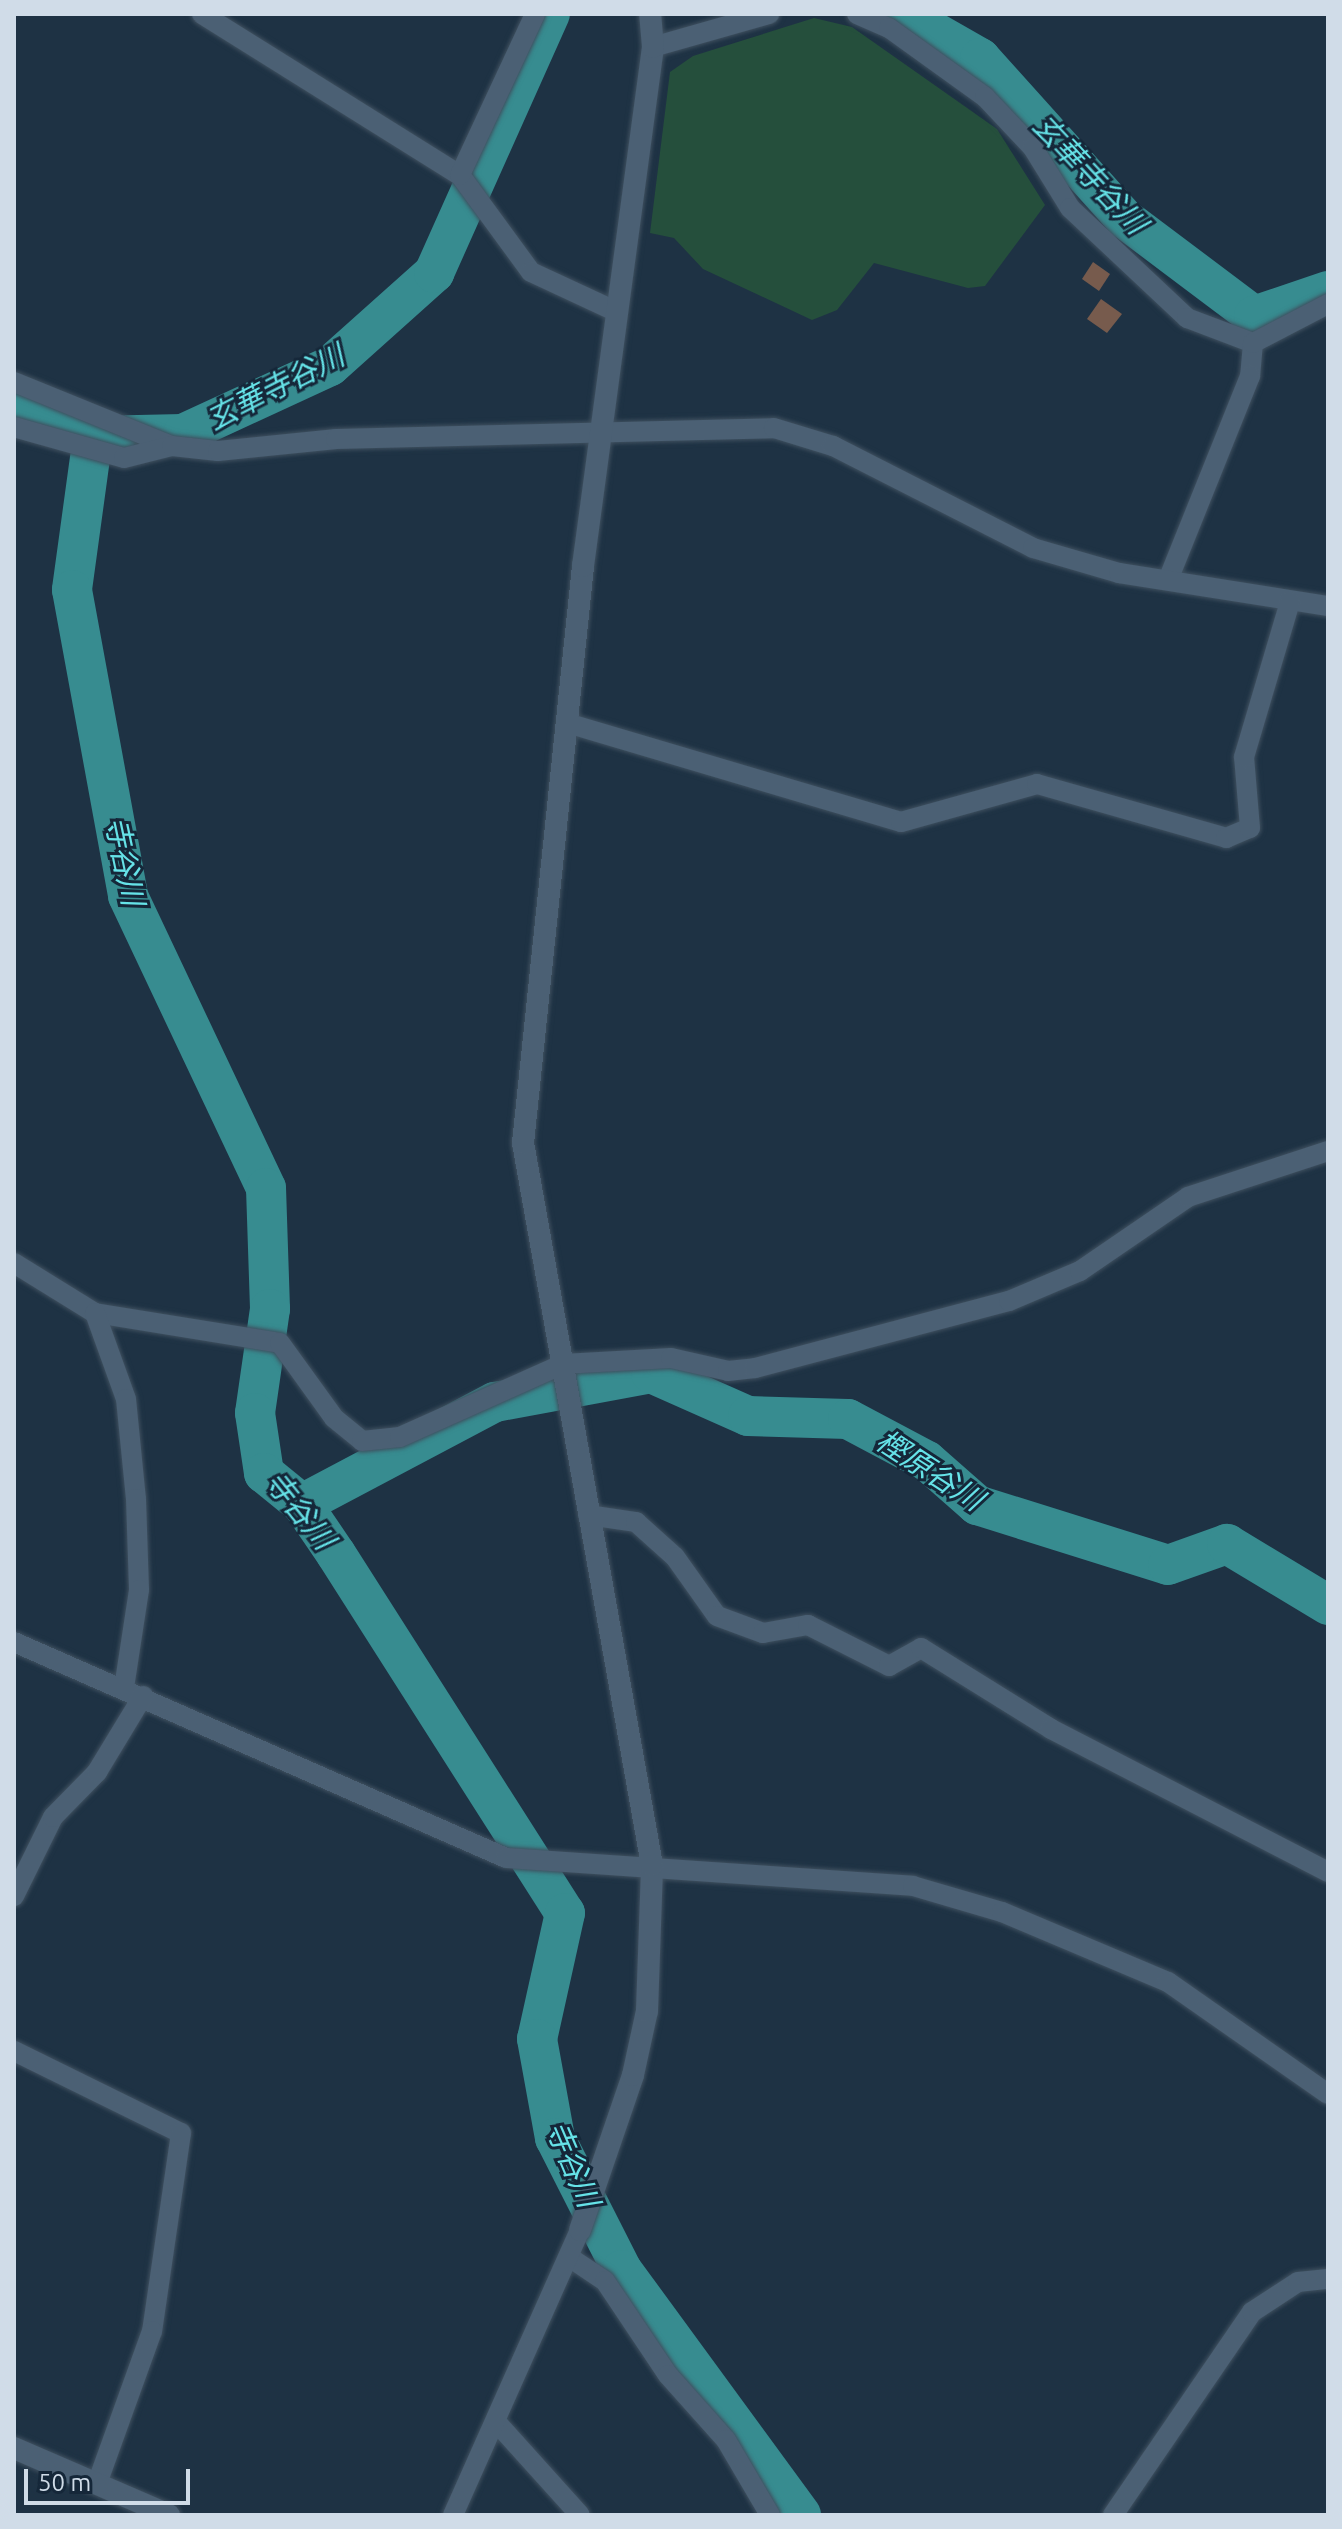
<!DOCTYPE html>
<html>
<head>
<meta charset="utf-8">
<style>
	body { margin:0 }
	#map { position:relative; width:1342px; height:2529px; overflow:hidden; background:#1e3244; font-family:Ubuntu,"Noto Sans JP",sans-serif }
	div>[style] { position:absolute }
	.green>* { inset:0; background:#254f3c }
	.river>* { height:40px; margin:-20px; padding:0 20px; transform-origin:20px; border-radius:20px; background:#378c90 }
	.building>* { inset:0; background:#775b4d }
	.roads { filter:drop-shadow(0 0 2px #3f505f) drop-shadow(0 0 2px #3f505f) }
	.minor>* { height:20px; margin:-10px; padding:0 10px; transform-origin:10px; border-radius:10px; background:#4b6074 }
	.tertiary>* { height:22px; margin:-11px; padding:0 11px; transform-origin:11px; border-radius:11px; background:#4b6074 }
	span { translate:-50% -50%; white-space:nowrap; text-align:center; line-height:1.15; -webkit-text-stroke:6px #152739; paint-order:stroke }
	.water-label { font-size:30px; color:#66e3e8; font-style:italic }
	.frame { position:absolute; inset:0; border:16px solid #d0dce8; pointer-events:none }
	.scale { position:absolute; left:24px; top:2469px; width:166px; height:36px; box-sizing:border-box; border:4px solid #d0dce8; border-top:0; padding-left:10px; font-size:24px; line-height:28px; white-space:nowrap; color:#d0dce8; -webkit-text-stroke:6px #152739; paint-order:stroke }
</style>
</head>
<body>
<div id="map">
	<div class="green">
		<i style="clip-path:polygon(814px 18px,852px 27px,997px 129px,1045px 205px,985px 286px,968px 288px,874px 263px,837px 310px,812px 320px,703px 269px,674px 238px,650px 233px,670px 72px,693px 56px)"></i>
	</div>
	<div class="river">
		<i style="left:903px;top:14px;width:89px;rotate:29.7deg"></i>
		<i style="left:980px;top:58px;width:217px;rotate:48deg"></i>
		<i style="left:1125px;top:219px;width:161px;rotate:36.9deg"></i>
		<i style="left:1254px;top:316px;width:78px;rotate:-18.7deg"></i>
		<i style="left:14px;top:404px;width:85px;rotate:22.1deg"></i>
		<i style="left:93px;top:436px;width:90px;rotate:-1.3deg"></i>
		<i style="left:183px;top:434px;width:162px;rotate:-24.8deg"></i>
		<i style="left:330px;top:366px;width:140px;rotate:-41.8deg"></i>
		<i style="left:434px;top:273px;width:284px;rotate:-65.9deg"></i>
		<i style="left:93px;top:436px;width:155px;rotate:97.8deg"></i>
		<i style="left:72px;top:590px;width:311px;rotate:79.6deg"></i>
		<i style="left:128px;top:896px;width:323px;rotate:64.7deg"></i>
		<i style="left:266px;top:1188px;width:121px;rotate:88.1deg"></i>
		<i style="left:270px;top:1309px;width:105px;rotate:98.2deg"></i>
		<i style="left:255px;top:1413px;width:61px;rotate:81.5deg"></i>
		<i style="left:264px;top:1473px;width:49px;rotate:39.2deg"></i>
		<i style="left:302px;top:1504px;width:60px;rotate:55.8deg"></i>
		<i style="left:336px;top:1554px;width:426px;rotate:57.5deg"></i>
		<i style="left:565px;top:1913px;width:129px;rotate:102.5deg"></i>
		<i style="left:537px;top:2039px;width:101px;rotate:79.7deg"></i>
		<i style="left:555px;top:2138px;width:148px;rotate:63.1deg"></i>
		<i style="left:622px;top:2270px;width:303px;rotate:53.8deg"></i>
		<i style="left:302px;top:1504px;width:218px;rotate:-27.9deg"></i>
		<i style="left:495px;top:1402px;width:159px;rotate:-10.5deg"></i>
		<i style="left:651px;top:1373px;width:106px;rotate:23.9deg"></i>
		<i style="left:748px;top:1416px;width:100px;rotate:1.7deg"></i>
		<i style="left:848px;top:1419px;width:89px;rotate:28deg"></i>
		<i style="left:927px;top:1461px;width:67px;rotate:41.3deg"></i>
		<i style="left:977px;top:1505px;width:200px;rotate:17.4deg"></i>
		<i style="left:1168px;top:1565px;width:63px;rotate:-19.6deg"></i>
		<i style="left:1227px;top:1544px;width:118px;rotate:31.1deg"></i>
	</div>
	<div class="building">
		<i style="clip-path:polygon(1093px 262px,1110px 274px,1099px 291px,1082px 279px)"></i>
		<i style="clip-path:polygon(1101px 299px,1122px 314px,1107px 333px,1087px 319px)"></i>
	</div>
	<div class="roads">
		<div class="minor">
			<i style="left:202px;top:14px;width:304px;rotate:32deg"></i>
			<i style="left:460px;top:175px;width:120px;rotate:53.8deg"></i>
			<i style="left:531px;top:272px;width:93px;rotate:24.9deg"></i>
			<i style="left:857px;top:14px;width:35px;rotate:24deg"></i>
			<i style="left:889px;top:28px;width:118px;rotate:35.7deg"></i>
			<i style="left:985px;top:97px;width:70px;rotate:46.7deg"></i>
			<i style="left:1033px;top:148px;width:70px;rotate:58.3deg"></i>
			<i style="left:1070px;top:208px;width:161px;rotate:43.2deg"></i>
			<i style="left:1187px;top:318px;width:71px;rotate:20.7deg"></i>
			<i style="left:1253px;top:343px;width:33px;rotate:95deg"></i>
			<i style="left:1250px;top:376px;width:220px;rotate:111.9deg"></i>
			<i style="left:653px;top:47px;width:121px;rotate:-15.9deg"></i>
			<i style="left:460px;top:175px;width:178px;rotate:-65deg"></i>
			<i style="left:1253px;top:343px;width:85px;rotate:-27.5deg"></i>
			<i style="left:14px;top:382px;width:170px;rotate:22.1deg"></i>
			<i style="left:14px;top:427px;width:114px;rotate:15.7deg"></i>
			<i style="left:124px;top:458px;width:49px;rotate:-14deg"></i>
			<i style="left:172px;top:446px;width:46px;rotate:6.2deg"></i>
			<i style="left:218px;top:451px;width:119px;rotate:-5.8deg"></i>
			<i style="left:336px;top:439px;width:438px;rotate:-1.4deg"></i>
			<i style="left:774px;top:428px;width:62px;rotate:17deg"></i>
			<i style="left:833px;top:446px;width:225px;rotate:27deg"></i>
			<i style="left:1033px;top:548px;width:90px;rotate:16.2deg"></i>
			<i style="left:1119px;top:573px;width:212px;rotate:9deg"></i>
			<i style="left:567px;top:723px;width:348px;rotate:16.5deg"></i>
			<i style="left:901px;top:822px;width:141px;rotate:-15.6deg"></i>
			<i style="left:1037px;top:784px;width:197px;rotate:15.9deg"></i>
			<i style="left:1226px;top:838px;width:26px;rotate:-23deg"></i>
			<i style="left:1250px;top:828px;width:71px;rotate:-94.8deg"></i>
			<i style="left:1244px;top:757px;width:162px;rotate:-73.5deg"></i>
			<i style="left:14px;top:1263px;width:95px;rotate:31.7deg"></i>
			<i style="left:95px;top:1313px;width:187px;rotate:9.2deg"></i>
			<i style="left:280px;top:1343px;width:92px;rotate:54.2deg"></i>
			<i style="left:334px;top:1418px;width:36px;rotate:39deg"></i>
			<i style="left:362px;top:1441px;width:38px;rotate:-6deg"></i>
			<i style="left:400px;top:1437px;width:179px;rotate:-24.1deg"></i>
			<i style="left:563px;top:1364px;width:108px;rotate:-3.2deg"></i>
			<i style="left:671px;top:1358px;width:58px;rotate:12.8deg"></i>
			<i style="left:728px;top:1371px;width:27px;rotate:-6deg"></i>
			<i style="left:755px;top:1368px;width:263px;rotate:-14.8deg"></i>
			<i style="left:1009px;top:1301px;width:77px;rotate:-22.9deg"></i>
			<i style="left:1080px;top:1271px;width:131px;rotate:-34.4deg"></i>
			<i style="left:1188px;top:1197px;width:147px;rotate:-18.2deg"></i>
			<i style="left:95px;top:1313px;width:91px;rotate:70.2deg"></i>
			<i style="left:126px;top:1399px;width:100px;rotate:84.3deg"></i>
			<i style="left:136px;top:1499px;width:91px;rotate:88.1deg"></i>
			<i style="left:139px;top:1590px;width:99px;rotate:98.7deg"></i>
			<i style="left:588px;top:1515px;width:49px;rotate:8.3deg"></i>
			<i style="left:636px;top:1522px;width:52px;rotate:41.9deg"></i>
			<i style="left:675px;top:1557px;width:72px;rotate:54.6deg"></i>
			<i style="left:717px;top:1616px;width:49px;rotate:20.3deg"></i>
			<i style="left:763px;top:1633px;width:46px;rotate:-10.1deg"></i>
			<i style="left:808px;top:1625px;width:91px;rotate:26.8deg"></i>
			<i style="left:889px;top:1666px;width:37px;rotate:-29deg"></i>
			<i style="left:921px;top:1648px;width:153px;rotate:31.9deg"></i>
			<i style="left:1051px;top:1729px;width:312px;rotate:27.3deg"></i>
			<i style="left:14px;top:1642px;width:537px;rotate:23.7deg"></i>
			<i style="left:506px;top:1858px;width:408px;rotate:3.9deg"></i>
			<i style="left:913px;top:1886px;width:93px;rotate:16.3deg"></i>
			<i style="left:1002px;top:1912px;width:180px;rotate:22.9deg"></i>
			<i style="left:1168px;top:1982px;width:195px;rotate:35deg"></i>
			<i style="left:14px;top:1896px;width:88px;rotate:-63.7deg"></i>
			<i style="left:53px;top:1817px;width:63px;rotate:-45.6deg"></i>
			<i style="left:97px;top:1772px;width:89px;rotate:-58.8deg"></i>
			<i style="left:14px;top:2051px;width:186px;rotate:26.2deg"></i>
			<i style="left:181px;top:2133px;width:200px;rotate:98.3deg"></i>
			<i style="left:152px;top:2331px;width:163px;rotate:109.8deg"></i>
			<i style="left:569px;top:2257px;width:43px;rotate:33.7deg"></i>
			<i style="left:605px;top:2281px;width:113px;rotate:56.2deg"></i>
			<i style="left:668px;top:2375px;width:87px;rotate:48.3deg"></i>
			<i style="left:726px;top:2440px;width:87px;rotate:59.6deg"></i>
			<i style="left:498px;top:2424px;width:122px;rotate:48deg"></i>
			<i style="left:453px;top:2515px;width:312px;rotate:-66deg"></i>
			<i style="left:1113px;top:2515px;width:246px;rotate:-55.6deg"></i>
			<i style="left:1252px;top:2312px;width:55px;rotate:-33.1deg"></i>
			<i style="left:1298px;top:2282px;width:30px;rotate:-6deg"></i>
		</div>
		<div class="tertiary">
			<i style="left:580px;top:2230px;width:164px;rotate:-71.1deg"></i>
			<i style="left:633px;top:2075px;width:66px;rotate:-77.7deg"></i>
			<i style="left:647px;top:2011px;width:146px;rotate:-88deg"></i>
			<i style="left:652px;top:1865px;width:733px;rotate:-100.13deg"></i>
			<i style="left:523px;top:1143px;width:580px;rotate:-84.06deg"></i>
			<i style="left:583px;top:566px;width:524px;rotate:-82.32deg"></i>
			<i style="left:653px;top:47px;width:33px;rotate:-95deg"></i>
			<i style="left:14px;top:2448px;width:169px;rotate:23.4deg"></i>
		</div>
	</div>
	<div class="water-label">
		<span style="left:1090px;top:174px;rotate:47deg">玄華寺谷川</span>
		<span style="left:275px;top:387px;rotate:-27deg">玄華寺谷川</span>
		<span style="left:125px;top:861px;rotate:78deg">寺谷川</span>
		<span style="left:930px;top:1470px;rotate:33deg">樫原谷川</span>
		<span style="left:300px;top:1510px;rotate:51deg">寺谷川</span>
		<span style="left:573px;top:2164px;rotate:67deg">寺谷川</span>
	</div>
	<div class="frame"></div>
	<div class="scale">50 m</div>
</div>
</body>
</html>
